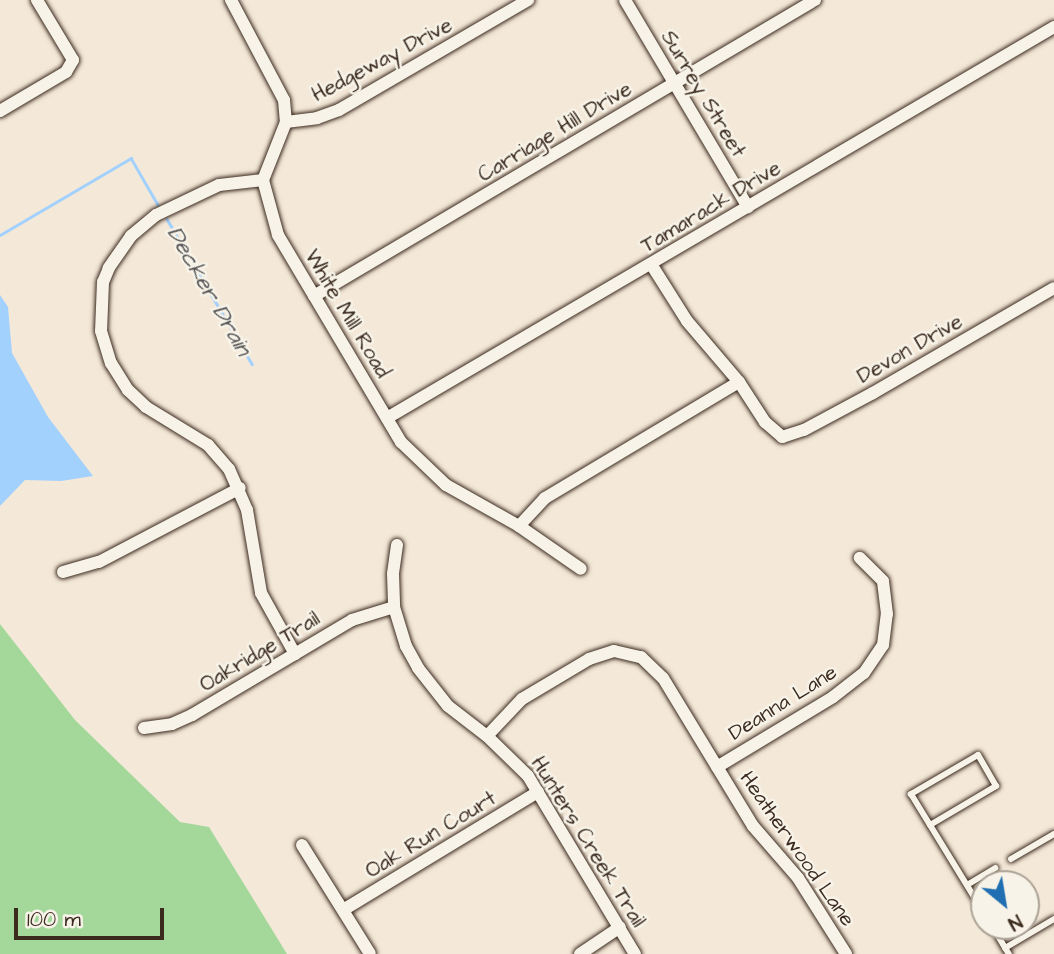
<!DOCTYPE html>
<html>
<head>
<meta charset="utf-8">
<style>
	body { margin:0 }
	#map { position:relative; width:1054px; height:954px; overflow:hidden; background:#f4e8d8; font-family:"Architects Daughter",sans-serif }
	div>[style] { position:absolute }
	.green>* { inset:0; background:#a4d89b }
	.water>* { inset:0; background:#a2d1fe }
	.stream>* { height:2.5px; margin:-1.25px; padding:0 1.25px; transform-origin:1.25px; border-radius:1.25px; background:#a2d1fe }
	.roads { filter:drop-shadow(0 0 2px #3b2a1e) drop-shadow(0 0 2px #3b2a1e) }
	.lane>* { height:6px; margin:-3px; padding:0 3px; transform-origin:3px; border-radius:3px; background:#f7f3e8 }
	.street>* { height:12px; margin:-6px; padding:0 6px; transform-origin:6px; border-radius:6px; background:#f7f3e8 }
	span { translate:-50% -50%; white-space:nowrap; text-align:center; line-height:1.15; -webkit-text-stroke:5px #f7f3e8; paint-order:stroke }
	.street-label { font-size:21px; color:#3b2a1e }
	.water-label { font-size:23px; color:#555456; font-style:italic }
	.north { position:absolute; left:970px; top:870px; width:70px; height:70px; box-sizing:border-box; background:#f7f3e8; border:2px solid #aca397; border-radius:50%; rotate:150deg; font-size:19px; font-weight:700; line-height:28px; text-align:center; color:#3b2a1e }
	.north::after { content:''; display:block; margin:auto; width:24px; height:32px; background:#1f6fb2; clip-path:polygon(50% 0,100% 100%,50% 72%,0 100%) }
	.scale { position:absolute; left:14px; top:908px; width:150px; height:32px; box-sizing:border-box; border:4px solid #3b2a1e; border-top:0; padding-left:9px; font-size:21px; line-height:24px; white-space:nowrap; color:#3b2a1e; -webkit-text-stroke:5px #f7f3e8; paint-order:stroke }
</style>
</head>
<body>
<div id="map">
	<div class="green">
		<i style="clip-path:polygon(0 624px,75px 720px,180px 822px,209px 827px,287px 954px,0 954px)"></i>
	</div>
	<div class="water">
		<i style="clip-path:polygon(0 295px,8px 307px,12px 353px,48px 417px,93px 476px,61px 481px,25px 480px,0 506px)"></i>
	</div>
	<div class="stream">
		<i style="left:167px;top:219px;width:168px;rotate:59.6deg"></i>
		<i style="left:0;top:235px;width:152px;rotate:-30.4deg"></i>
		<i style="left:131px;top:158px;width:54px;rotate:60.1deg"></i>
	</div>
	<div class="roads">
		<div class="lane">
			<i style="left:930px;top:825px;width:77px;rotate:-30.6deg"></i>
			<i style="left:996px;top:786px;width:36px;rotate:-120deg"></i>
			<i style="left:978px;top:755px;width:78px;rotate:149.8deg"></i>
			<i style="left:911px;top:794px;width:140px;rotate:58.5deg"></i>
			<i style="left:1011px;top:859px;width:50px;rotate:-30.2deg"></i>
			<i style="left:967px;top:885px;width:33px;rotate:-31deg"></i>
			<i style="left:992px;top:926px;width:33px;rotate:59deg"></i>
			<i style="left:1005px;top:948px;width:57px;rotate:-30.6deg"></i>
		</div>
		<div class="street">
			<i style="left:231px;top:0;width:113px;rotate:62.1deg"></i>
			<i style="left:284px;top:100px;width:22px;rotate:85deg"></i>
			<i style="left:286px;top:122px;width:62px;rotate:111.6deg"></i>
			<i style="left:263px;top:180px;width:57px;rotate:74.7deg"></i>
			<i style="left:278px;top:235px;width:241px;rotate:59.3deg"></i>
			<i style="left:401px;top:442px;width:62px;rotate:43.7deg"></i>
			<i style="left:446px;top:485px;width:84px;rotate:29.3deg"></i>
			<i style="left:519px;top:526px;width:75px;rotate:34.7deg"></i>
			<i style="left:625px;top:0;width:241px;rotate:59.3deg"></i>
			<i style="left:0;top:111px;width:77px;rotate:-30.6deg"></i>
			<i style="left:66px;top:72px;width:14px;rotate:-60deg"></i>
			<i style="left:73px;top:60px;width:70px;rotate:-121deg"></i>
			<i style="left:286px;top:122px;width:31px;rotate:-7deg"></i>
			<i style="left:317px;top:118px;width:23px;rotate:-20deg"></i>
			<i style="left:339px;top:110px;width:219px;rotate:-30.2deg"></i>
			<i style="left:263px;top:180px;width:44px;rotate:173.5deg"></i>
			<i style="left:219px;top:185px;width:70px;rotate:154.5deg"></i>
			<i style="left:156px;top:215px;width:33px;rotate:140deg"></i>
			<i style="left:131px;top:236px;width:39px;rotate:125deg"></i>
			<i style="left:109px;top:268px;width:15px;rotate:113deg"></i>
			<i style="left:103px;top:282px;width:49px;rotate:92.3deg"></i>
			<i style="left:101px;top:331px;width:34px;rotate:73deg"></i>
			<i style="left:111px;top:363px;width:32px;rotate:58deg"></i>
			<i style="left:128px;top:390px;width:25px;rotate:43deg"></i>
			<i style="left:146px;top:407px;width:73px;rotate:31.5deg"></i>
			<i style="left:208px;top:445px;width:32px;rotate:49deg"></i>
			<i style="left:229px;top:469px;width:45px;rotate:66.3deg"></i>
			<i style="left:247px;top:510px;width:84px;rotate:80.4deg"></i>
			<i style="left:261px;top:593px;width:70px;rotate:60.9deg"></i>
			<i style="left:651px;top:264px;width:67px;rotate:57.7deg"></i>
			<i style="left:687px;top:321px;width:80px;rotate:49.6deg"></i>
			<i style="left:739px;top:382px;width:48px;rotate:57deg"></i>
			<i style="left:765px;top:422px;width:23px;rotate:41deg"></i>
			<i style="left:782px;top:437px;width:23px;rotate:-18deg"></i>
			<i style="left:804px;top:430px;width:78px;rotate:-28.2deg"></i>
			<i style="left:873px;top:393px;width:209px;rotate:-30.1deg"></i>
			<i style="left:314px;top:296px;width:582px;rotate:-30.58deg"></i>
			<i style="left:387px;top:418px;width:773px;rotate:-30.38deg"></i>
			<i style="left:519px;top:526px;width:38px;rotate:-47deg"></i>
			<i style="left:545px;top:498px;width:226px;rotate:-30.9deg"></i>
			<i style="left:397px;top:545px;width:29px;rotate:98deg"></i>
			<i style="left:393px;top:574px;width:33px;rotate:88deg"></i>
			<i style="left:394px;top:607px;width:41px;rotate:72.9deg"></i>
			<i style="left:406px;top:646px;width:25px;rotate:61deg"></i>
			<i style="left:418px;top:668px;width:48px;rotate:51.7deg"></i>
			<i style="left:448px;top:706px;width:49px;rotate:37.6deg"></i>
			<i style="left:487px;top:736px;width:57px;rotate:44.3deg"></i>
			<i style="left:528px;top:776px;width:208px;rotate:59deg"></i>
			<i style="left:63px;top:572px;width:37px;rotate:-16deg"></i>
			<i style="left:99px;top:562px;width:159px;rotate:-27.7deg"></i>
			<i style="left:144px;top:728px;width:28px;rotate:-8deg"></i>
			<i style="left:172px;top:724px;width:22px;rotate:-24deg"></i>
			<i style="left:192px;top:715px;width:186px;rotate:-30.7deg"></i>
			<i style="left:352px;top:620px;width:44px;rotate:-17.2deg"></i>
			<i style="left:487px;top:736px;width:51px;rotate:-46.6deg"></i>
			<i style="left:522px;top:699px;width:78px;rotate:-30.8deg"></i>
			<i style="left:589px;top:659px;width:26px;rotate:-18deg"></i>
			<i style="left:614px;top:651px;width:28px;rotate:13deg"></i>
			<i style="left:641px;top:657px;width:30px;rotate:44deg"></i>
			<i style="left:663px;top:678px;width:173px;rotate:58.7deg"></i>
			<i style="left:753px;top:826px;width:69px;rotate:49.1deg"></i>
			<i style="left:798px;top:878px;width:90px;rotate:57.7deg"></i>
			<i style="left:717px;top:767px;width:135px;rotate:-31.1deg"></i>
			<i style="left:833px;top:697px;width:39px;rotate:-38deg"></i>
			<i style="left:864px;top:673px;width:34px;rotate:-56deg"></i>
			<i style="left:883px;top:645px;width:31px;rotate:-83deg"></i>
			<i style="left:887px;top:614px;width:33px;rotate:-97deg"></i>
			<i style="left:883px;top:581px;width:33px;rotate:-135deg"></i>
			<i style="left:302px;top:845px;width:128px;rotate:58deg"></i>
			<i style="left:343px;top:910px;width:228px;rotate:-31.2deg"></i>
			<i style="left:580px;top:954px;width:48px;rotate:-34deg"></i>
		</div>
	</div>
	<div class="street-label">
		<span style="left:382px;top:60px;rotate:-28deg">Hedgeway Drive</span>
		<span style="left:703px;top:94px;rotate:59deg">Surrey Street</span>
		<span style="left:555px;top:132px;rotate:-31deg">Carriage Hill Drive</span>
		<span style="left:711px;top:207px;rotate:-31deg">Tamarack Drive</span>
		<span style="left:347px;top:314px;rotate:59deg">White Mill Road</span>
		<span style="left:910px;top:349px;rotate:-30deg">Devon Drive</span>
		<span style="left:260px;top:652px;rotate:-31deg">Oakridge Trail</span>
		<span style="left:783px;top:703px;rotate:-32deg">Deanna Lane</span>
		<span style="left:431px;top:835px;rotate:-31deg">Oak Run Court</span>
		<span style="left:588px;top:842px;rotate:58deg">Hunters Creek Trail</span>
		<span style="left:797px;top:849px;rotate:55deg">Heatherwood Lane</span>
	</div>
	<div class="water-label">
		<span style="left:209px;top:291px;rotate:60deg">Decker Drain</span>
	</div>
	<div class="north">N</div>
	<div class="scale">100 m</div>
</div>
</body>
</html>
